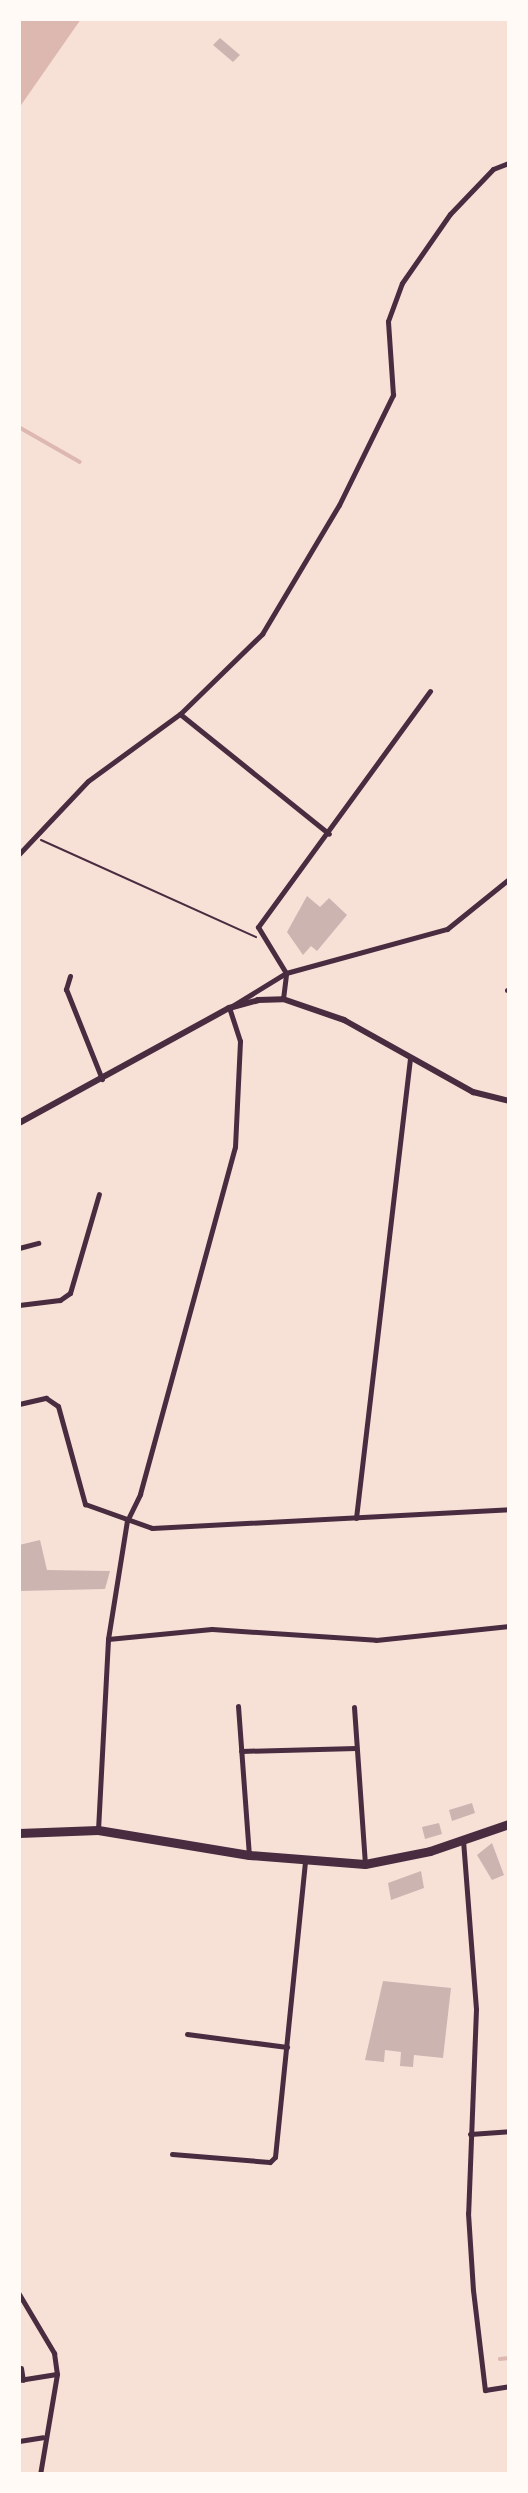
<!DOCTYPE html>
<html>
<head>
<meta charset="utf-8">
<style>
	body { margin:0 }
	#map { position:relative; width:528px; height:2493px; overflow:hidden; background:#f7e1d7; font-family:"Exo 2",sans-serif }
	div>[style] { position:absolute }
	.water>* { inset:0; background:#dcb8b0 }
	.stream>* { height:3.5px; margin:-1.75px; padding:0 1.75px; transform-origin:1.75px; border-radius:1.75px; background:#dcb8b0 }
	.building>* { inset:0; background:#ccb4b1 }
	.path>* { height:2px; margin:-1px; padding:0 1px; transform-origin:1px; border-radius:1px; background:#4a2c40 }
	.minor>* { height:5px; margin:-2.5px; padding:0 2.5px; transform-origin:2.5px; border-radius:2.5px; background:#4a2c40 }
	.tertiary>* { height:6px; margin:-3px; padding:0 3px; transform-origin:3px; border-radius:3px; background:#4a2c40 }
	.trunk>* { height:9px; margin:-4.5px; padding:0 4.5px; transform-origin:4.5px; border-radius:4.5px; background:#4a2c40 }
	span { translate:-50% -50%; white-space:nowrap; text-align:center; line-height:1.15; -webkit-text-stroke:7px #fffaf5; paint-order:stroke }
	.frame { position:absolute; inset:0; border:21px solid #fffaf5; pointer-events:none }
</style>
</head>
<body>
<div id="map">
	<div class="water">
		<i style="clip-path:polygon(19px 19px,81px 19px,19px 108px)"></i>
	</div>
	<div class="stream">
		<i style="left:19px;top:427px;width:70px;rotate:29.8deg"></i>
		<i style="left:500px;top:2359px;width:9px;rotate:-6deg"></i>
	</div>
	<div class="building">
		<i style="clip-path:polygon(220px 38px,240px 55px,233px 62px,213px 45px)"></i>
		<i style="clip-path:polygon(307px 896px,320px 907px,329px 898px,347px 915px,317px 951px,311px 946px,303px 955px,287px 932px)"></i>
		<i style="clip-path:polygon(40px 1540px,47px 1570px,110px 1571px,105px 1589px,19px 1591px,19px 1545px)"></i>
		<i style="clip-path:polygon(472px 1803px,475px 1813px,452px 1821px,449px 1810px)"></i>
		<i style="clip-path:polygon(439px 1823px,442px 1834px,425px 1839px,422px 1827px)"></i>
		<i style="clip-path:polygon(492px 1843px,504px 1875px,492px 1880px,477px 1855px)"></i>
		<i style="clip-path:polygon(421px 1871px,424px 1888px,391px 1900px,388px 1883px)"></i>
		<i style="clip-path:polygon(383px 1981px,451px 1988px,443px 2058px,414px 2055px,413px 2067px,400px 2066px,401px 2052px,385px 2050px,384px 2062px,365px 2060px)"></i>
	</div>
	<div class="path">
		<i style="left:41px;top:840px;width:236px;rotate:24.3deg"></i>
	</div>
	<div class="minor">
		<i style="left:180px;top:714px;width:191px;rotate:38.8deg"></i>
		<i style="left:19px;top:854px;width:100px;rotate:-46.6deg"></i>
		<i style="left:88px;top:781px;width:114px;rotate:-36.1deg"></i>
		<i style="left:180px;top:714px;width:115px;rotate:-44.3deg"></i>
		<i style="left:262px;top:634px;width:150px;rotate:-59.2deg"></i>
		<i style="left:339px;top:505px;width:123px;rotate:-63.9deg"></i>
		<i style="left:393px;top:395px;width:74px;rotate:-93.9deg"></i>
		<i style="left:388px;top:321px;width:40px;rotate:-69.8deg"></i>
		<i style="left:402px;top:283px;width:84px;rotate:-55.2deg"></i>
		<i style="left:450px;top:214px;width:62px;rotate:-46.3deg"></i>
		<i style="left:493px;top:169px;width:17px;rotate:-21deg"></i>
		<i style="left:70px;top:976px;width:14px;rotate:107deg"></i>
		<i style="left:66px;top:989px;width:97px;rotate:68.2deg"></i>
		<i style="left:507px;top:990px;width:2px"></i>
		<i style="left:283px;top:999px;width:26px;rotate:-83deg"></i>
		<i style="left:286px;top:973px;width:54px;rotate:-121.3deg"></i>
		<i style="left:258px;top:927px;width:292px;rotate:-53.9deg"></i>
		<i style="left:19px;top:1248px;width:20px;rotate:-15deg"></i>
		<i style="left:19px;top:1305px;width:41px;rotate:-7deg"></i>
		<i style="left:60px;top:1300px;width:12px;rotate:-35deg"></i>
		<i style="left:70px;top:1293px;width:103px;rotate:-73.7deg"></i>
		<i style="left:19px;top:1404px;width:28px;rotate:-13deg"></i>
		<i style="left:46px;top:1398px;width:14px;rotate:34deg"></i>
		<i style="left:58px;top:1406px;width:102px;rotate:74.6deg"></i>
		<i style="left:85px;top:1504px;width:71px;rotate:19.7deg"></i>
		<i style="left:152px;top:1528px;width:358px;rotate:-3deg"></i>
		<i style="left:356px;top:1518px;width:462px;rotate:-83.3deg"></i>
		<i style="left:108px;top:1639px;width:104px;rotate:-5.5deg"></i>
		<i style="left:212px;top:1629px;width:164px;rotate:3.8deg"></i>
		<i style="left:376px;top:1640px;width:134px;rotate:-6deg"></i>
		<i style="left:238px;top:1706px;width:149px;rotate:85.8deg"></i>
		<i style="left:354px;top:1707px;width:157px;rotate:86deg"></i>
		<i style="left:241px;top:1751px;width:115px;rotate:-1.5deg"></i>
		<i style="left:98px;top:1830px;width:191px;rotate:-87deg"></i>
		<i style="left:108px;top:1639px;width:120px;rotate:-80.9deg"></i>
		<i style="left:127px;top:1521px;width:30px;rotate:-64deg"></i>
		<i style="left:140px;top:1494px;width:360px;rotate:-74.7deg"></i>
		<i style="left:235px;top:1147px;width:106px;rotate:-87.3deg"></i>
		<i style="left:240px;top:1041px;width:35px;rotate:-108deg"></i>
		<i style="left:229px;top:1008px;width:67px;rotate:-31.6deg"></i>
		<i style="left:286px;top:973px;width:167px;rotate:-15.3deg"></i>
		<i style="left:447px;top:929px;width:80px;rotate:-38.9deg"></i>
		<i style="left:463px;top:1840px;width:169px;rotate:85.6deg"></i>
		<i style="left:476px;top:2009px;width:204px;rotate:92.2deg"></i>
		<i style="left:468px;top:2213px;width:77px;rotate:86.3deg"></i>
		<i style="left:473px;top:2290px;width:101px;rotate:83.2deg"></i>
		<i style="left:485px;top:2390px;width:24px;rotate:-9deg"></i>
		<i style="left:187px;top:2034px;width:101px;rotate:7.4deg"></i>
		<i style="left:470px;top:2134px;width:39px;rotate:-4deg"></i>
		<i style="left:172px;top:2154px;width:98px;rotate:4.7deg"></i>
		<i style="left:270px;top:2162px;width:7px;rotate:-45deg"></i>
		<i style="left:275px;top:2157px;width:297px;rotate:-84.2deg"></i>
		<i style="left:19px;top:2294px;width:69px;rotate:59.3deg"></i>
		<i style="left:54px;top:2353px;width:21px;rotate:82deg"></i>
		<i style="left:57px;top:2374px;width:101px;rotate:99.6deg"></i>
		<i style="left:21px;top:2368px;width:12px;rotate:81deg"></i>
		<i style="left:19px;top:2380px;width:38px;rotate:-9deg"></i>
		<i style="left:19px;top:2441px;width:24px;rotate:-9deg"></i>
	</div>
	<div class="tertiary">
		<i style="left:19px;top:1123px;width:239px;rotate:-28.7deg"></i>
		<i style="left:229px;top:1008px;width:30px;rotate:-15deg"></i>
		<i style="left:258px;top:1000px;width:25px;rotate:-2deg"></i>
		<i style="left:283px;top:999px;width:65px;rotate:19deg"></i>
		<i style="left:344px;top:1020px;width:148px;rotate:29.2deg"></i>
		<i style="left:473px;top:1092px;width:37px;rotate:14deg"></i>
	</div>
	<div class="trunk">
		<i style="left:19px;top:1833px;width:79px;rotate:-2.2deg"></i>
		<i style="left:98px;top:1830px;width:153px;rotate:9.4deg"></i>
		<i style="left:249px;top:1855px;width:116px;rotate:4.4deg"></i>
		<i style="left:365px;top:1864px;width:66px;rotate:-11.3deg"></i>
		<i style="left:430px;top:1851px;width:83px;rotate:-18.9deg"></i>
	</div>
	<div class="frame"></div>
</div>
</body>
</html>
